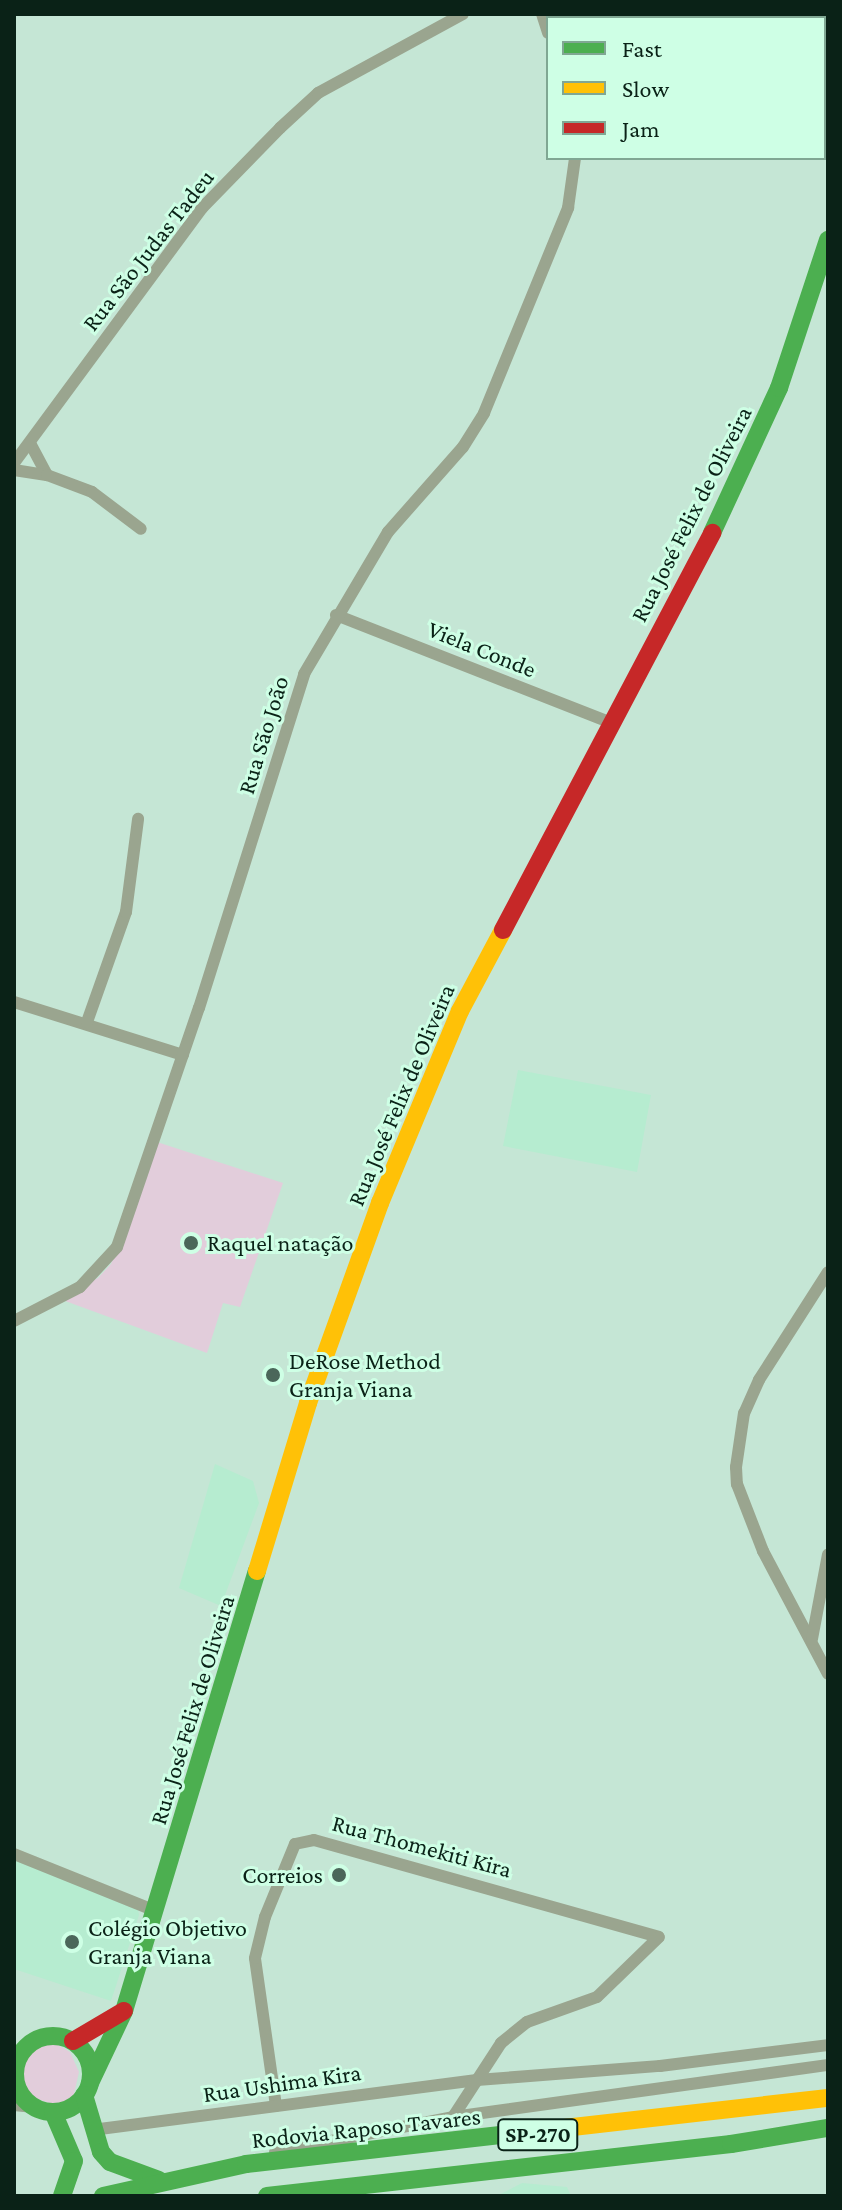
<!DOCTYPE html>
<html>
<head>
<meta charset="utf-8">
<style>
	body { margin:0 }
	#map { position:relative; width:842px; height:2210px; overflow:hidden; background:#c5e6d5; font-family:"Crimson Pro",serif }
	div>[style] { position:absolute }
	.built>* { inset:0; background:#b6ecd0 }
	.green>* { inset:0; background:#e2cddb }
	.street>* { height:12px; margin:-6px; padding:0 6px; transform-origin:6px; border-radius:6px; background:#9aa58f }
	.fast>* { height:18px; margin:-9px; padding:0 9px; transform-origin:9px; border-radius:9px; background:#4caf50 }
	.fast>.ring { margin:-9px; padding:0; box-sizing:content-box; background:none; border:18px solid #4caf50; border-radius:50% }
	.slow>* { height:18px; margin:-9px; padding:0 9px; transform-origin:9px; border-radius:9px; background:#ffc107 }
	.jam>* { height:18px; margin:-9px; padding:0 9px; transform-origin:9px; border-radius:9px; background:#c62828 }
	.dots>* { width:22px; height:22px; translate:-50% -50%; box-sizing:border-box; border:4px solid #ceffe5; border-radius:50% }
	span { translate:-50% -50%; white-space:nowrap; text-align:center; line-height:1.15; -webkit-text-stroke:6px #ceffe5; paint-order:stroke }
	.shield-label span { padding:2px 6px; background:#ceffe5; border:2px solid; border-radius:6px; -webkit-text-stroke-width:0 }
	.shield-label { font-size:22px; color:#0a2217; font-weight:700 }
	.street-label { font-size:24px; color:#0a2217 }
	.poi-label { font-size:24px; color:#0a2217 }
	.left { translate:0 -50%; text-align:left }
	.right { translate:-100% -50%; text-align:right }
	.frame { position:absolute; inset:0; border:16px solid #0a2217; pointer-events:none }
	.legend { position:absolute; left:546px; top:16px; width:280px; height:144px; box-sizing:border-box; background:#ceffe5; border:2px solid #80a793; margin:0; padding:10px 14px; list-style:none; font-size:24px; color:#0a2217 }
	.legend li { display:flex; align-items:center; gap:16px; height:40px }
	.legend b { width:40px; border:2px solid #80a793 }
</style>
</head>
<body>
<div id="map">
	<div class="built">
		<i style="clip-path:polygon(518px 1070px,651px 1095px,637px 1172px,503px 1146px)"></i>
		<i style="clip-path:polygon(215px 1464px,253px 1481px,259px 1503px,221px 1606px,179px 1588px)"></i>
		<i style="clip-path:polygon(14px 1854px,137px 1904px,139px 1915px,111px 2001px,14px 1969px)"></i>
		<i style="clip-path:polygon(522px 2183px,567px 2187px,571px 2196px,497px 2196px)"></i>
	</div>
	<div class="green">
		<i style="clip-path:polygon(157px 1142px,283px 1183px,240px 1307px,223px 1303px,207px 1353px,57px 1298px,98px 1278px,111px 1264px)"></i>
		<i style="clip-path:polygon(53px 2042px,70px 2052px,79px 2072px,72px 2103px,61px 2107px,26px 2095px,16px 2077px,25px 2049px)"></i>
	</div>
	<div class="street">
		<i style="left:542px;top:14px;width:20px;rotate:72deg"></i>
		<i style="left:30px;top:443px;width:36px;rotate:62deg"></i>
		<i style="left:14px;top:463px;width:317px;rotate:-53.6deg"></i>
		<i style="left:202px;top:208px;width:112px;rotate:-45.7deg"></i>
		<i style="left:280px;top:128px;width:52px;rotate:-42.6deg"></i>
		<i style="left:318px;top:93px;width:165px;rotate:-28.6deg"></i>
		<i style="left:14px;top:470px;width:33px;rotate:9deg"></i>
		<i style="left:47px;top:475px;width:48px;rotate:20.7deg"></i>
		<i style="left:92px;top:492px;width:61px;rotate:37.1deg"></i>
		<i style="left:336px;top:615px;width:295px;rotate:21.4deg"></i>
		<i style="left:14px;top:1002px;width:177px;rotate:17.4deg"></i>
		<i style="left:87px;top:1022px;width:117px;rotate:-70.5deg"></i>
		<i style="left:126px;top:912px;width:94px;rotate:-82.6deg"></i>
		<i style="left:828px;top:1272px;width:128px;rotate:122.6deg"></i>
		<i style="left:759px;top:1380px;width:36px;rotate:114deg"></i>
		<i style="left:744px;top:1413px;width:55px;rotate:98.4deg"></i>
		<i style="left:736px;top:1467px;width:17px;rotate:87deg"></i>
		<i style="left:737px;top:1484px;width:72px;rotate:68.8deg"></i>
		<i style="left:763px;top:1551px;width:139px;rotate:62.1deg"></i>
		<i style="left:14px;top:1321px;width:74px;rotate:-27.3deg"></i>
		<i style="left:80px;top:1287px;width:54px;rotate:-47.2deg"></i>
		<i style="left:117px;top:1247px;width:253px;rotate:-71.1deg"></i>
		<i style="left:199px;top:1008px;width:350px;rotate:-72.5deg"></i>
		<i style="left:304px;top:674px;width:165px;rotate:-59.4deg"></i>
		<i style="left:388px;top:532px;width:113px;rotate:-48.6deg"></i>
		<i style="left:463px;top:447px;width:40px;rotate:-58deg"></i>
		<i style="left:484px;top:413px;width:222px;rotate:-67.7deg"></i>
		<i style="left:568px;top:208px;width:50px;rotate:-82deg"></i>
		<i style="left:812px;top:1639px;width:86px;rotate:-79.3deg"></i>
		<i style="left:14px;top:1854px;width:153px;rotate:21.9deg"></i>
		<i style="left:14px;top:2068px;width:1px;rotate:-45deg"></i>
		<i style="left:14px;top:2105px;width:20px;rotate:6deg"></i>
		<i style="left:276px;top:2106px;width:149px;rotate:-98.1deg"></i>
		<i style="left:255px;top:1958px;width:42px;rotate:-76.3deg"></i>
		<i style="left:265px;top:1917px;width:79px;rotate:-67.7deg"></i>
		<i style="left:295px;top:1844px;width:19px;rotate:-12deg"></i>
		<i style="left:314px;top:1840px;width:358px;rotate:15.7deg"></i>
		<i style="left:453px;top:2117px;width:379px;rotate:-7.9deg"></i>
		<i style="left:92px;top:2130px;width:388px;rotate:-7.4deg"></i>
		<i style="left:477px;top:2080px;width:184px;rotate:-4.4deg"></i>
		<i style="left:660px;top:2066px;width:169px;rotate:-7.1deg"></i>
		<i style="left:275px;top:2152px;width:181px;rotate:-11.1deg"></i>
		<i style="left:453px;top:2117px;width:88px;rotate:-57deg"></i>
		<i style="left:501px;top:2043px;width:33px;rotate:-39deg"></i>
		<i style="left:527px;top:2022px;width:74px;rotate:-19.7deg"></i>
		<i style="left:597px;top:1997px;width:86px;rotate:-44.1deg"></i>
	</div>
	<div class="fast">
		<i style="left:712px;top:533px;width:160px;rotate:-65.2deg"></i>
		<i style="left:779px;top:388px;width:156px;rotate:-71.7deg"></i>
		<i class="ring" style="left:15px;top:2036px;width:58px;height:58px"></i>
		<i style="left:90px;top:2083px;width:80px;rotate:-64.7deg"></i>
		<i style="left:124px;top:2011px;width:460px;rotate:-73.2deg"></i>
		<i style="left:84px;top:2095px;width:59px;rotate:73.4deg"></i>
		<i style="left:101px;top:2152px;width:13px;rotate:48deg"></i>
		<i style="left:110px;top:2162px;width:52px;rotate:20.2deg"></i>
		<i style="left:53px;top:2112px;width:53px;rotate:66.8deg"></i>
		<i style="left:74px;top:2161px;width:37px;rotate:109deg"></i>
		<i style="left:103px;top:2196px;width:147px;rotate:-12.6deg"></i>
		<i style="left:246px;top:2164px;width:276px;rotate:-6.5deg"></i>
		<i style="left:267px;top:2196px;width:467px;rotate:-6.4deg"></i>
		<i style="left:731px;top:2144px;width:98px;rotate:-9.4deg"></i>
	</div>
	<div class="slow">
		<i style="left:257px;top:1571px;width:176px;rotate:-73.1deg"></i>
		<i style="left:308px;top:1403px;width:213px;rotate:-70.2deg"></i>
		<i style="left:380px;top:1203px;width:208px;rotate:-67.4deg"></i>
		<i style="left:460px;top:1011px;width:92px;rotate:-62deg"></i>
		<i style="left:520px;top:2133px;width:310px;rotate:-6.5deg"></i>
	</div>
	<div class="jam">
		<i style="left:503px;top:930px;width:449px;rotate:-62.2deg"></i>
		<i style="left:73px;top:2041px;width:59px;rotate:-30.5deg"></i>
	</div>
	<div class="dots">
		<i style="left:191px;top:1243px;background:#4b675a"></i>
		<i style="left:273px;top:1375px;background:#4b675a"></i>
		<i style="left:339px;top:1875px;background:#4b675a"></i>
		<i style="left:72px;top:1942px;background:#4b675a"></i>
	</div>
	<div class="shield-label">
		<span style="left:538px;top:2135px">SP-270</span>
	</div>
	<div class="street-label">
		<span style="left:148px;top:250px;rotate:-52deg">Rua São Judas Tadeu</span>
		<span style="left:691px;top:514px;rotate:-63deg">Rua José Felix de Oliveira</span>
		<span style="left:482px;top:649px;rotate:22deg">Viela Conde</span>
		<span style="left:263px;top:735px;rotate:-73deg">Rua São João</span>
		<span style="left:401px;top:1095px;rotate:-67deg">Rua José Felix de Oliveira</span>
		<span style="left:192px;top:1710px;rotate:-73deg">Rua José Felix de Oliveira</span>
		<span style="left:422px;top:1846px;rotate:15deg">Rua Thomekiti Kira</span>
		<span style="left:282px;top:2083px;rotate:-8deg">Rua Ushima Kira</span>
		<span style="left:366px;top:2128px;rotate:-6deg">Rodovia Raposo Tavares</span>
	</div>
	<div class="poi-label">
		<span class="left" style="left:207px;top:1243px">Raquel natação</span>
		<span class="left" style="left:289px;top:1375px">DeRose Method<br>Granja Viana</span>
		<span class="right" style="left:323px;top:1875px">Correios</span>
		<span class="left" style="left:88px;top:1942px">Colégio Objetivo<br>Granja Viana</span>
	</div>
	<div class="frame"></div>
	<ul class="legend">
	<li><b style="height:10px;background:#4caf50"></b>Fast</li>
	<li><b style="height:10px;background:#ffc107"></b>Slow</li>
	<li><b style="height:10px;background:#c62828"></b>Jam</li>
	</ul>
</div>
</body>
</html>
